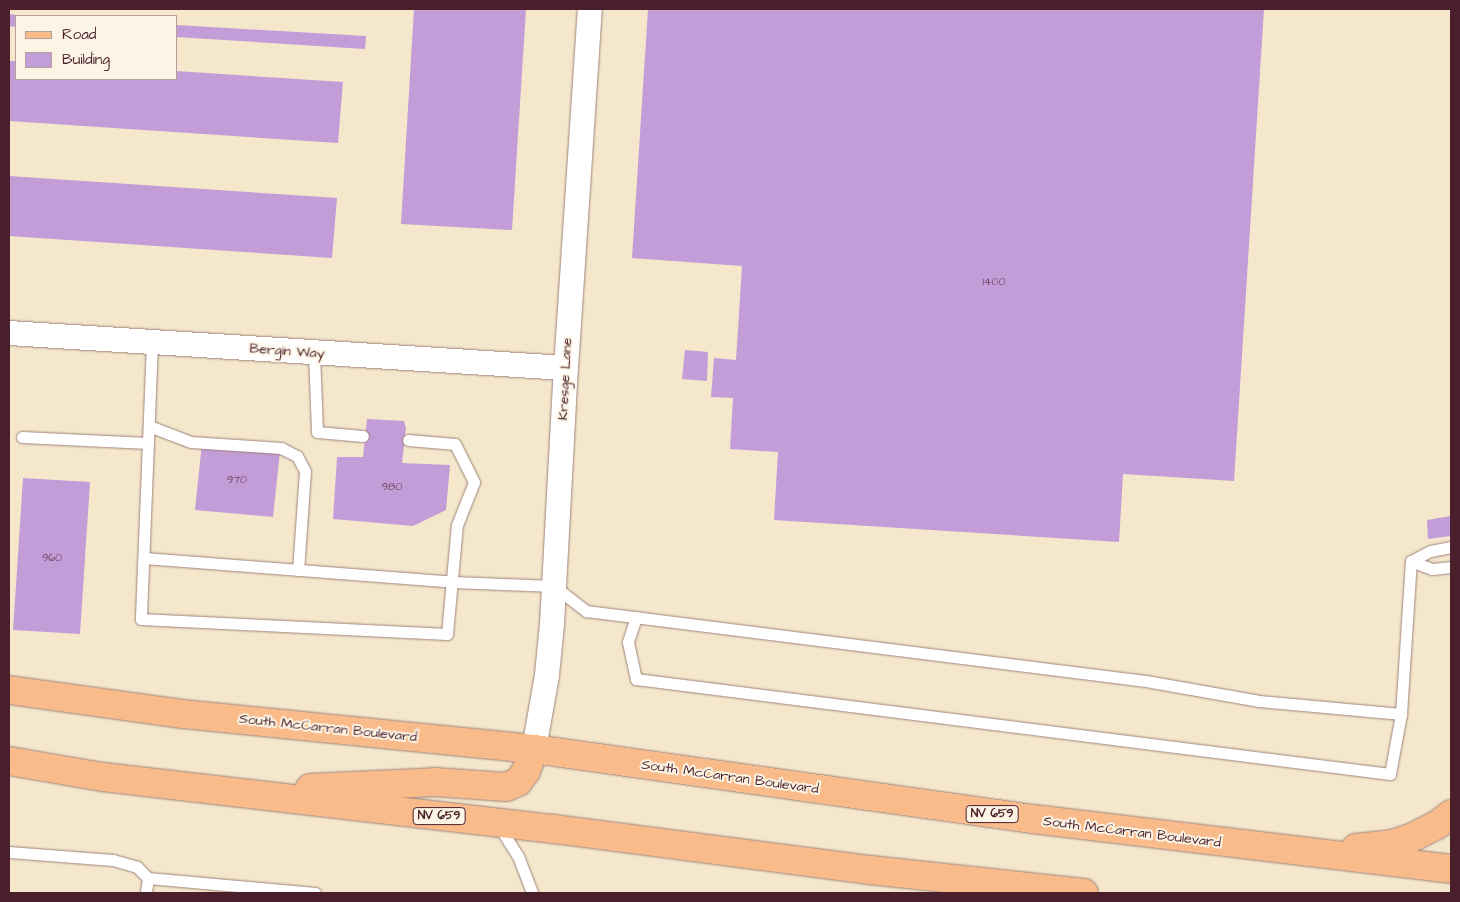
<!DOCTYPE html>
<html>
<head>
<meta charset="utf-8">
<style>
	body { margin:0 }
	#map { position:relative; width:1460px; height:902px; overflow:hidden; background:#f4e7cc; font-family:"Architects Daughter",sans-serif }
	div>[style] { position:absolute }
	.building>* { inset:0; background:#c39dd8 }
	.roads { filter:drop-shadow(0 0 1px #9f837c) drop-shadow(0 0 1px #9f837c) }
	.service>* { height:11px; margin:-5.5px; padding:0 5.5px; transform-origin:5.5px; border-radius:5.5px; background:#fff }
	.minor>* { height:24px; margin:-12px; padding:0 12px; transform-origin:12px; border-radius:12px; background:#fff }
	.primary>* { height:28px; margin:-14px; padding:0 14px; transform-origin:14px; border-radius:14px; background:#fabb8b }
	span { translate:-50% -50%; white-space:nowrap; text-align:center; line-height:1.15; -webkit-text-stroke:4px #fcf5e5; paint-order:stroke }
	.number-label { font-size:11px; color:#683e56 }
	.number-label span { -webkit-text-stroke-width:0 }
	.shield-label span { padding:1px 4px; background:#fcf5e5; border:1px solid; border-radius:4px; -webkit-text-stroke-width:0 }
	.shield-label { font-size:12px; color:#4a1f2b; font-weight:700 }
	.street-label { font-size:14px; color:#4a1f2b }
	.frame { position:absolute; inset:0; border:10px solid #4a1f2b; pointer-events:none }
	.legend { position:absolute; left:15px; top:15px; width:162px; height:65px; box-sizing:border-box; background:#fcf5e5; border:1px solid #b59f9b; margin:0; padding:6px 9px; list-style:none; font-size:15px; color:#4a1f2b }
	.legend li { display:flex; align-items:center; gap:10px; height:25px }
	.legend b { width:25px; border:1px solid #b59f9b }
</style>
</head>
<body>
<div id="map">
	<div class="building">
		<i style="clip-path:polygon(414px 9px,526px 9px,512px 230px,401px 224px)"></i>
		<i style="clip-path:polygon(648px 9px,1264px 9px,1234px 481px,1123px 474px,1119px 542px,774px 520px,778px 452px,730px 449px,733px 398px,711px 397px,714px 358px,736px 360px,742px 266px,632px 258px)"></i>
		<i style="clip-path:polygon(9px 14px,16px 15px,16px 27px,9px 26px)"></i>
		<i style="clip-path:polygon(176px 25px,366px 36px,365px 49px,176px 37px)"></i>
		<i style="clip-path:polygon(9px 61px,16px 61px,16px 79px,176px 79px,176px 71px,343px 82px,338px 143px,9px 121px)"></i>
		<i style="clip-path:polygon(9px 176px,337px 198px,332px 258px,9px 236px)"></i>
		<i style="clip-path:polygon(685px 350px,708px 352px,707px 381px,682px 379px)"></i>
		<i style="clip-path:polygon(367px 419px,404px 421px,406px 428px,402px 463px,450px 465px,446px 510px,413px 526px,333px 519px,337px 457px,363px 457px)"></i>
		<i style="clip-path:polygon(202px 443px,280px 451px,273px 517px,195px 510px)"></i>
		<i style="clip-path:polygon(23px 478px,90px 482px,80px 634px,13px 630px)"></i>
		<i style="clip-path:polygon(1451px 516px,1451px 536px,1428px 539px,1427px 520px)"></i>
	</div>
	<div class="roads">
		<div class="service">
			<i style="left:152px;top:342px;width:277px;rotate:92.3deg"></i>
			<i style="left:141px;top:619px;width:306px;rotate:2.8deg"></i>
			<i style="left:447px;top:634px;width:109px;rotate:-84.8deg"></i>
			<i style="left:457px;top:525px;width:46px;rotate:-68.4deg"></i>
			<i style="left:474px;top:482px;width:42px;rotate:-116.6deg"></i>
			<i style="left:455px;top:444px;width:47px;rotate:-175.1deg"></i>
			<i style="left:314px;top:353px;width:79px;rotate:87.8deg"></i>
			<i style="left:317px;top:432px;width:46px;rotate:5deg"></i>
			<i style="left:149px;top:426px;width:45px;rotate:20.9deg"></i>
			<i style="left:191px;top:442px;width:90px;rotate:3.8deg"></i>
			<i style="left:281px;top:448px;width:18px;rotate:27deg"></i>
			<i style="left:297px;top:456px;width:17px;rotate:62deg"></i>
			<i style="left:305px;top:471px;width:99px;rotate:94deg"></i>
			<i style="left:22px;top:437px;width:126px;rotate:2.7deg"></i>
			<i style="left:1451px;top:547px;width:21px;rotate:169deg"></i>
			<i style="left:1430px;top:551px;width:21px;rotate:152deg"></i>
			<i style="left:1411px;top:561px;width:22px;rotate:21deg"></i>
			<i style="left:1432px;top:569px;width:19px;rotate:-6deg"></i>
			<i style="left:144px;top:558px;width:310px;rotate:4.4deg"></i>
			<i style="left:453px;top:582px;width:101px;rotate:2.3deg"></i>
			<i style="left:554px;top:586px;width:41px;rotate:38deg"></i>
			<i style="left:586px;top:611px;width:564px;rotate:7.13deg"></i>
			<i style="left:1146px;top:681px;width:115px;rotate:10deg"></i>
			<i style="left:1259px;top:701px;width:143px;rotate:5.2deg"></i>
			<i style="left:636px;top:617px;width:26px;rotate:108deg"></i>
			<i style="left:628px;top:642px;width:38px;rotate:78deg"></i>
			<i style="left:636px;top:679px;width:760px;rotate:7.18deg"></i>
			<i style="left:1390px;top:774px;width:61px;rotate:-79.6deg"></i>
			<i style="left:1401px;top:714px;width:153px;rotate:-86.3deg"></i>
			<i style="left:499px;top:826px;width:36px;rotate:58deg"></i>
			<i style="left:518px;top:856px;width:40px;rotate:69deg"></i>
			<i style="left:9px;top:852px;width:104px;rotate:4.4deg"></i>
			<i style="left:113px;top:860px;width:25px;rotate:16deg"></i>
			<i style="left:137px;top:867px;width:16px;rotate:45deg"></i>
			<i style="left:148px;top:878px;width:15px;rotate:98deg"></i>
			<i style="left:148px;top:878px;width:168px;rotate:5.1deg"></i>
		</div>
		<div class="minor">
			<i style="left:9px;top:333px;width:558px;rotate:3.6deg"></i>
			<i style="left:534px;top:749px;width:75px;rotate:-80deg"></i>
			<i style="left:547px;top:675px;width:51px;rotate:-84.4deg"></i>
			<i style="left:552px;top:624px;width:256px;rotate:-86.9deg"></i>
			<i style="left:566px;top:368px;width:360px;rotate:-86.2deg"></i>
		</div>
		<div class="primary">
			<i style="left:9px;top:690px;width:176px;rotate:7.9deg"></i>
			<i style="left:183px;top:714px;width:353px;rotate:5.7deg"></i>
			<i style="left:534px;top:749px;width:504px;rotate:7.99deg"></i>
			<i style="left:1033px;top:819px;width:421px;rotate:6.8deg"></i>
			<i style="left:9px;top:761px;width:95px;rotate:9.7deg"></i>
			<i style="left:103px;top:777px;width:454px;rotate:6.6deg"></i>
			<i style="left:554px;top:829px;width:319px;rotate:7.4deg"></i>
			<i style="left:870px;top:870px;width:215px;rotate:6.1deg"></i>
			<i style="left:310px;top:788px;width:125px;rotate:-2.7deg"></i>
			<i style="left:435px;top:782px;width:71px;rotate:4deg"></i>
			<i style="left:506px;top:787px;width:13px;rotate:-23deg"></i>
			<i style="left:518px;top:782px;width:14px;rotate:-54deg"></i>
			<i style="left:526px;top:771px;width:23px;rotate:-70deg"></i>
			<i style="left:1356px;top:848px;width:36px;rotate:-6deg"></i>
			<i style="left:1392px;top:844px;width:22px;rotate:-18deg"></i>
			<i style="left:1413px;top:837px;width:27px;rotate:-27deg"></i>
			<i style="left:1437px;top:825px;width:18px;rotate:-38deg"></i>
		</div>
	</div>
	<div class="number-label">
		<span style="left:994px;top:282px">1400</span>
		<span style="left:237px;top:480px">970</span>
		<span style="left:392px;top:487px">980</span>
		<span style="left:52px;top:558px">960</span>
	</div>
	<div class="shield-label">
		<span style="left:992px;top:814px">NV 659</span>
		<span style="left:439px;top:816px">NV 659</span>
	</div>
	<div class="street-label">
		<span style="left:287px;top:351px;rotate:4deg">Bergin Way</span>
		<span style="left:565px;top:379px;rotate:-87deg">Kresge Lane</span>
		<span style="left:328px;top:728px;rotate:6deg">South McCarran Boulevard</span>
		<span style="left:730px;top:777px;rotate:8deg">South McCarran Boulevard</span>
		<span style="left:1132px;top:832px;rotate:7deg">South McCarran Boulevard</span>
	</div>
	<div class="frame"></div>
	<ul class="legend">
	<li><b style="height:6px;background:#fabb8b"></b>Road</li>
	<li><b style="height:14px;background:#c39dd8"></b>Building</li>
	</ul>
</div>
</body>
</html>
